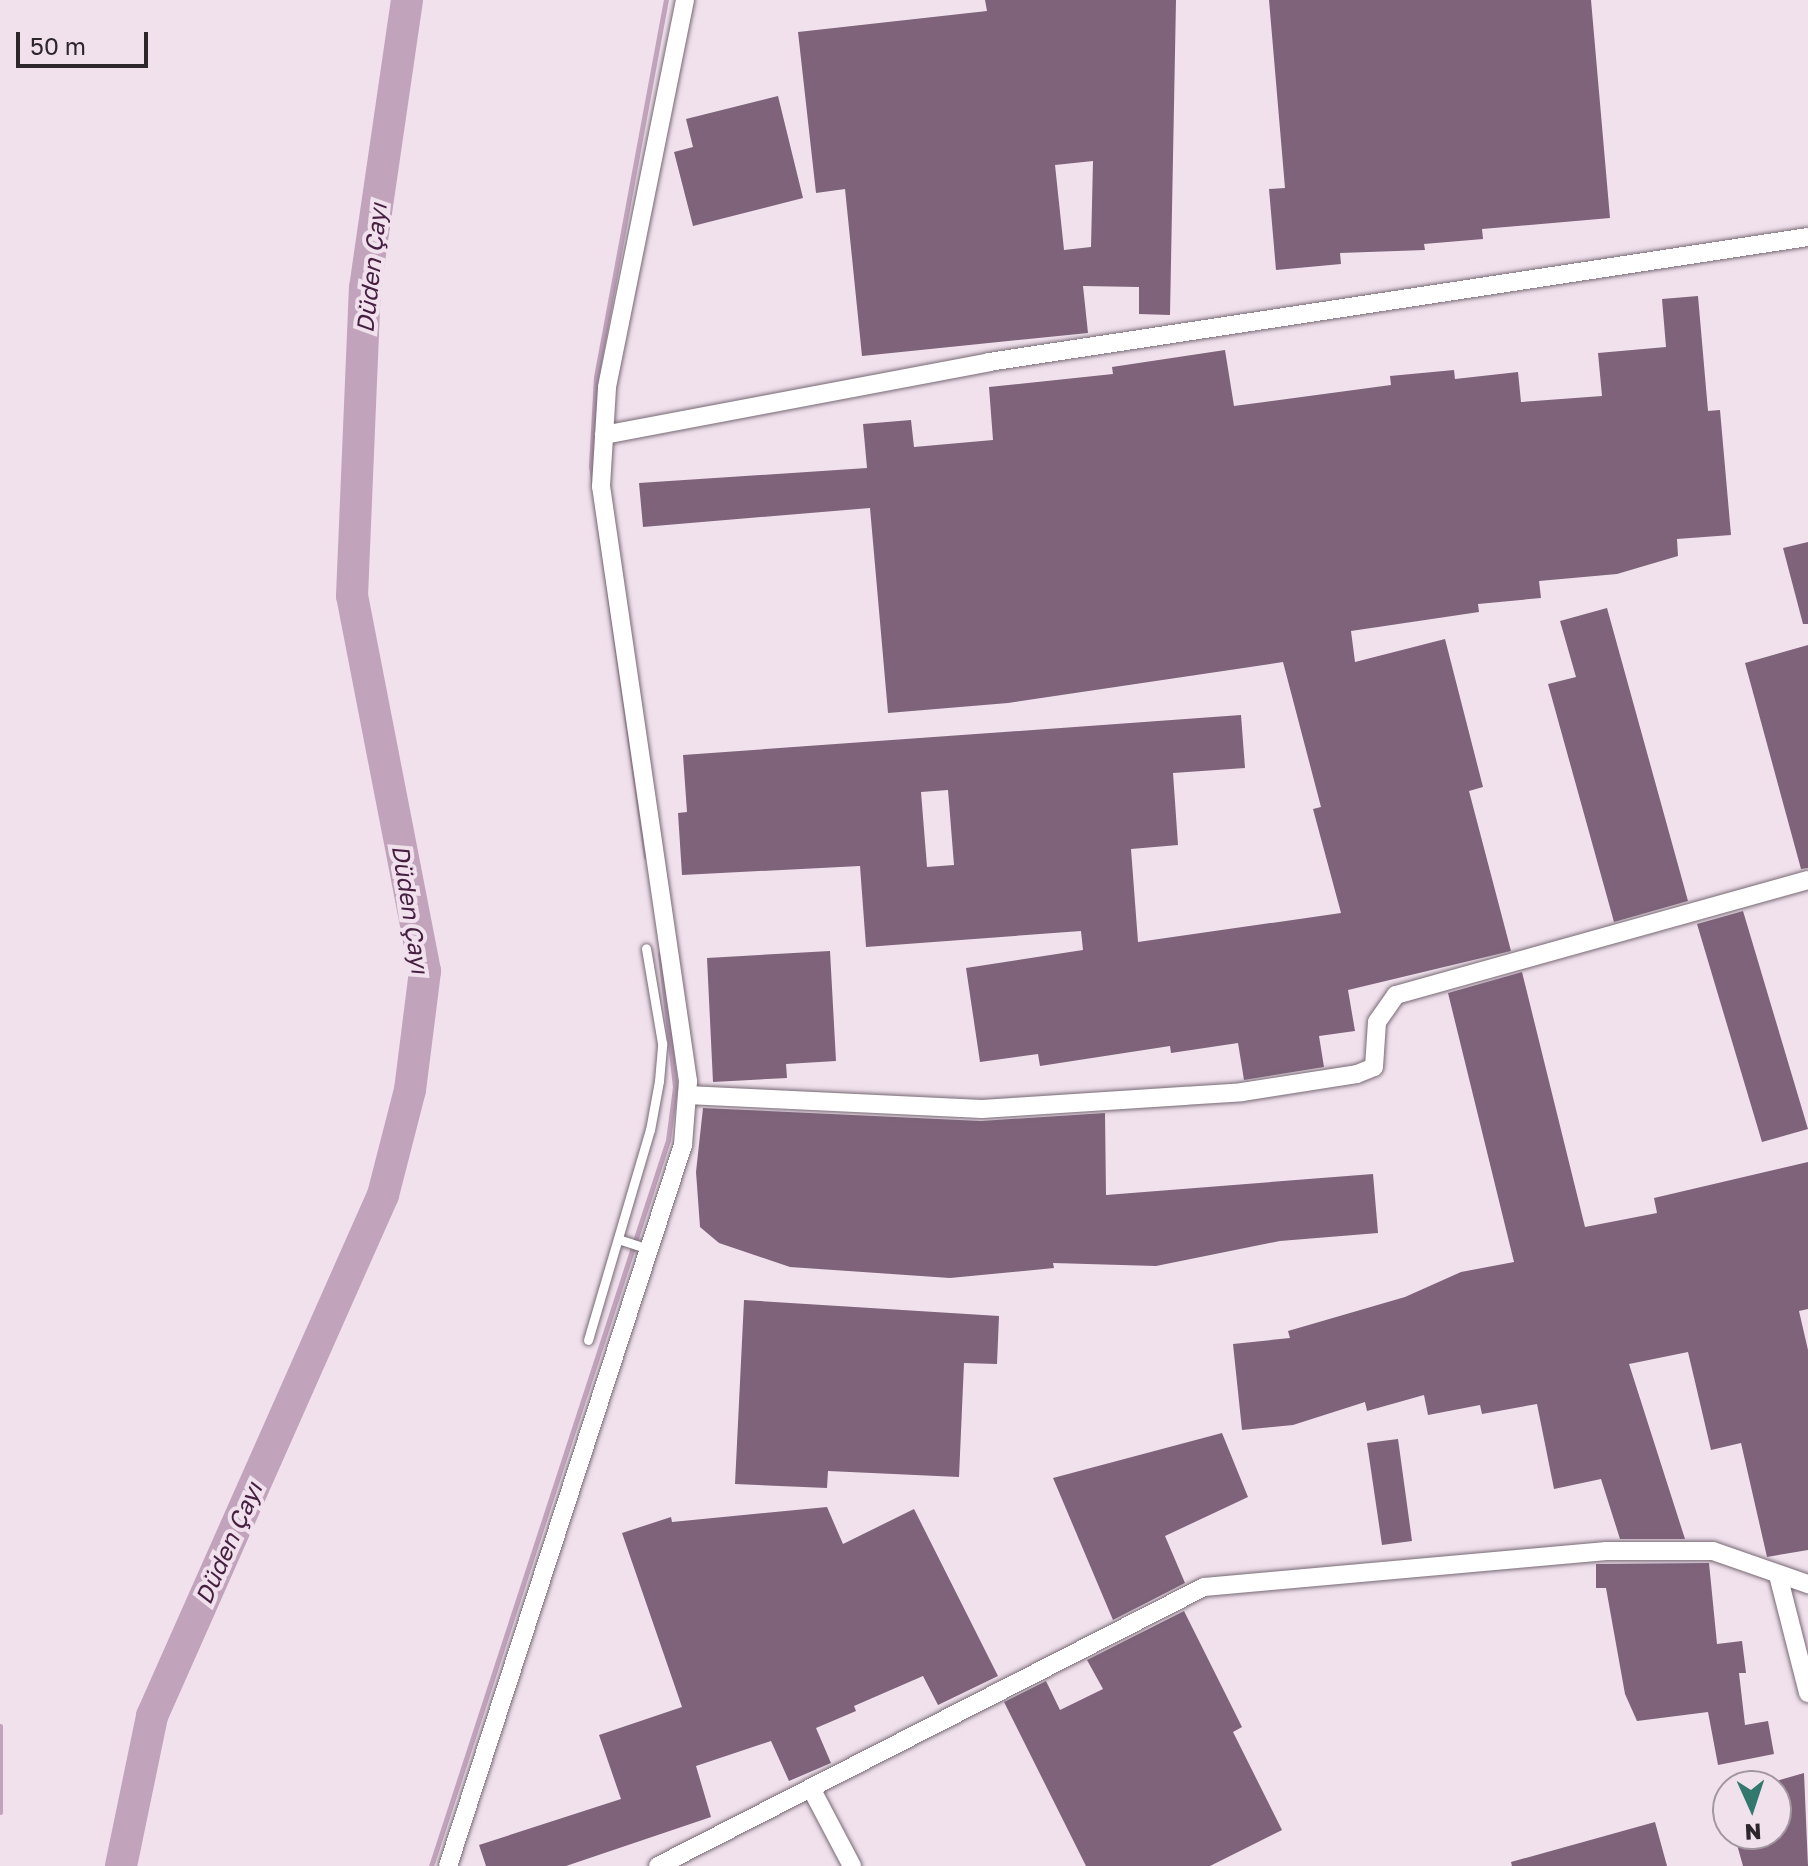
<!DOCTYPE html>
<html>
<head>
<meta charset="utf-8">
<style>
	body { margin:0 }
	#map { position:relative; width:1808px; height:1866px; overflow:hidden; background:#f0e1ed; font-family:"Golos Text",sans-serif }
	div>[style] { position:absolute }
	.stream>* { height:5px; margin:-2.5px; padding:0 2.5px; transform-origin:2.5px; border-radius:2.5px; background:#c1a3bc }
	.river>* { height:32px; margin:-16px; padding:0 16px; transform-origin:16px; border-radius:16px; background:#c1a3bc }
	.building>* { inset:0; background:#7e637a }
	.roads { filter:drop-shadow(0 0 2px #776974) drop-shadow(0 0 2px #776974) }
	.service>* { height:9px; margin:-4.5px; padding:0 4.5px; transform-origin:4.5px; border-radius:4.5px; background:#fff }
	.minor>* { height:18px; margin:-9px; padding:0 9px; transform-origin:9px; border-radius:9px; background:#fff }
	span { translate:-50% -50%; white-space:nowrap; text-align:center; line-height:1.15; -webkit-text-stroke:8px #f0e1ed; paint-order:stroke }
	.water-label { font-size:24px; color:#451e40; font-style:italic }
	.north { position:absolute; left:1712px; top:1770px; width:80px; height:80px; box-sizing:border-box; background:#f0e1ed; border:2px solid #a297a0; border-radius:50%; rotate:177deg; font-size:22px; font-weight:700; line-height:32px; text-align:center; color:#2d272c }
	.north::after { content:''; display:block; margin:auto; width:28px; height:36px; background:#33786d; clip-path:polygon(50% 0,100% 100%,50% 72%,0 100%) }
	.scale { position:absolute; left:16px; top:32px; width:132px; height:36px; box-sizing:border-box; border:4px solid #2d272c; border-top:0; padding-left:10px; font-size:24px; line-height:28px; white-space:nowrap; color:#2d272c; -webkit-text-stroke:6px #f0e1ed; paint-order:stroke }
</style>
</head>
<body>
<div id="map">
	<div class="stream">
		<i style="left:646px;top:857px;width:395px;rotate:-98deg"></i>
		<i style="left:591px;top:466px;width:89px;rotate:-86.8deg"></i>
		<i style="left:596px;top:377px;width:383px;rotate:-79.5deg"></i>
		<i style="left:0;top:1726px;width:86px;rotate:90deg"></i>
		<i style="left:431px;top:1866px;width:764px;rotate:-71.92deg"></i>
		<i style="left:668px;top:1140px;width:53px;rotate:-82.5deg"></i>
		<i style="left:675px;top:1087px;width:134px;rotate:-96.4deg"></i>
	</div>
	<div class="river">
		<i style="left:121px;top:1866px;width:153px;rotate:-78.3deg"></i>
		<i style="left:152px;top:1716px;width:570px;rotate:-66.09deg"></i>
		<i style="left:383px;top:1195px;width:108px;rotate:-75.6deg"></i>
		<i style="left:410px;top:1090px;width:120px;rotate:-82.8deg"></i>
		<i style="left:425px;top:971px;width:382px;rotate:-101deg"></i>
		<i style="left:352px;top:596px;width:308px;rotate:-87.6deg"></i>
		<i style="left:365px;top:288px;width:291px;rotate:-81.7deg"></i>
	</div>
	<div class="building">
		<i style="clip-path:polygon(evenodd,985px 0,1176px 0,1170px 315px,1139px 314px,1139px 287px,1083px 286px,1088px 333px,862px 356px,845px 189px,816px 193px,798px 32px,987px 11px,985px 0,1093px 161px,1091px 247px,1064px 250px,1055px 165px,1093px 161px)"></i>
		<i style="clip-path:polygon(1269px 0,1591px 0,1610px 218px,1482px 229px,1483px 239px,1424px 244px,1425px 250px,1340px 253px,1341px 264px,1276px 270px,1269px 189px,1285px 188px)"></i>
		<i style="clip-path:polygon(778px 96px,803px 198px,693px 226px,674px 152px,693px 147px,686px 119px)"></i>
		<i style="clip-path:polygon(evenodd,1698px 296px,1708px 411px,1720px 410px,1731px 535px,1677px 539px,1678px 556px,1617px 574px,1539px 581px,1541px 598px,1478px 604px,1479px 612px,1351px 631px,1355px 662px,1445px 639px,1483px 787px,1469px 791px,1511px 951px,1348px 990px,1355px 1031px,1319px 1036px,1324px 1067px,1244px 1080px,1238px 1043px,1171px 1053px,1170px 1046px,1040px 1066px,1038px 1054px,980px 1062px,966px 968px,1083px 950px,1081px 931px,866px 947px,860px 866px,682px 875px,678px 813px,687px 812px,683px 755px,1241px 715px,1245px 768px,1173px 773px,1178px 845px,1131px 849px,1138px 942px,1341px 913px,1313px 809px,1321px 807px,1283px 662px,1008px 703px,888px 713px,870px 508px,643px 527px,639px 483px,867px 468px,863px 424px,911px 420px,914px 447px,993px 440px,989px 387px,1113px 374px,1112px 367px,1225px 350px,1234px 406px,1391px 385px,1390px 376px,1454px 370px,1455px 379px,1518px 372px,1521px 402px,1602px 396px,1598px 353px,1666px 347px,1662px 299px,1698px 296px,948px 790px,954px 865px,927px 867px,921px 792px,948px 790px)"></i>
		<i style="clip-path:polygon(1808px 542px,1808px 624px,1803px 624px,1783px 548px)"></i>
		<i style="clip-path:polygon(1607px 608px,1688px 901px,1614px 922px,1548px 684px,1576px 677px,1560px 621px)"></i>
		<i style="clip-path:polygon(1808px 645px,1808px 868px,1801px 869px,1745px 663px)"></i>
		<i style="clip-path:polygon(1743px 911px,1808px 1129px,1762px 1142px,1697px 924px)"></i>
		<i style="clip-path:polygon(830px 951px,836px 1061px,786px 1064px,787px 1078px,713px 1082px,707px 958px)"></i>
		<i style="clip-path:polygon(1522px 972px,1585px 1227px,1657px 1213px,1654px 1198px,1808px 1162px,1808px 1309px,1799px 1311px,1808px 1350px,1808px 1550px,1767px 1557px,1741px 1443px,1711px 1450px,1688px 1352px,1629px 1364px,1685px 1539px,1620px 1539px,1601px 1479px,1554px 1489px,1537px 1404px,1482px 1414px,1480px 1405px,1428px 1415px,1424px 1395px,1367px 1411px,1365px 1402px,1293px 1425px,1242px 1430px,1233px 1344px,1290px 1338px,1288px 1331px,1405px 1297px,1461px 1272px,1514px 1262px,1448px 993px)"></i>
		<i style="clip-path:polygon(703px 1108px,981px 1121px,1105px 1113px,1106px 1195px,1373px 1174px,1378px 1233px,1280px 1241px,1156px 1266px,1053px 1263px,1054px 1268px,950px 1278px,790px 1267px,719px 1243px,700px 1227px,696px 1172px)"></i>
		<i style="clip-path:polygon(744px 1300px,999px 1316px,997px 1364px,964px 1363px,959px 1477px,828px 1471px,827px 1488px,735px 1484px)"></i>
		<i style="clip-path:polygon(1222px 1433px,1248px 1497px,1165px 1536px,1185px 1583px,1113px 1620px,1053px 1478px)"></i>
		<i style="clip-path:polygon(1398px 1439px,1412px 1541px,1382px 1545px,1367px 1443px)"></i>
		<i style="clip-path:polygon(827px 1507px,843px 1544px,914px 1509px,998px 1676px,938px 1705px,923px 1676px,854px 1706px,856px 1711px,816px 1728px,831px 1763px,789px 1781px,771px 1741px,696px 1766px,711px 1817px,566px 1866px,486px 1866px,479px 1845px,621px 1799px,599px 1735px,682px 1707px,622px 1533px,671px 1517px,672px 1522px)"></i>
		<i style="clip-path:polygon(1709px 1563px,1717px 1644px,1742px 1641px,1746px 1673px,1739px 1673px,1745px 1725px,1768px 1721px,1774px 1754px,1718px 1765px,1708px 1712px,1637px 1721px,1625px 1694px,1606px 1588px,1596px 1588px,1596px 1564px)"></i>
		<i style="clip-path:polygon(1184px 1611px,1242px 1727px,1233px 1732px,1282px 1830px,1210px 1866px,1086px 1866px,1004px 1702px,1046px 1681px,1060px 1710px,1103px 1689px,1087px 1660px)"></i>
		<i style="clip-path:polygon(1804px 1773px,1808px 1866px,1743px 1866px,1734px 1834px,1776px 1834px,1776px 1781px)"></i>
		<i style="clip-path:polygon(1655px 1822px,1667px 1866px,1512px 1866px,1511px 1862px)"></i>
	</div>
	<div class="roads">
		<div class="service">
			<i style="left:618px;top:1239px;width:33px;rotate:18deg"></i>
			<i style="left:588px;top:1340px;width:219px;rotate:-73.6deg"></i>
			<i style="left:650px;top:1130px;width:50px;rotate:-79.6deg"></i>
			<i style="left:659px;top:1081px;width:38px;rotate:-85deg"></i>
			<i style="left:662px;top:1043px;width:96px;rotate:-99.6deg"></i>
		</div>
		<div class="minor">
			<i style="left:604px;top:435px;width:392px;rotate:-10.7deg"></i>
			<i style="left:989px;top:362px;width:828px;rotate:-8.68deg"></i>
			<i style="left:687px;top:1095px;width:295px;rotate:2.7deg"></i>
			<i style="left:982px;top:1109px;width:261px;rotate:-3.7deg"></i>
			<i style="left:1242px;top:1092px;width:116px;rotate:-8.9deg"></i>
			<i style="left:1357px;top:1074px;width:18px;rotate:-22deg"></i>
			<i style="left:1374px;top:1067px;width:45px;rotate:-86.2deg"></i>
			<i style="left:1377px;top:1022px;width:33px;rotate:-55deg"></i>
			<i style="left:1396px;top:995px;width:428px;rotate:-15.6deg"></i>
			<i style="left:1778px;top:1575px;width:122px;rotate:75.7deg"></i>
			<i style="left:813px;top:1792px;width:84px;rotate:62.2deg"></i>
			<i style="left:448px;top:1866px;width:758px;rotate:-71.95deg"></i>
			<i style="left:683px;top:1145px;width:64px;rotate:-85.5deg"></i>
			<i style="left:688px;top:1081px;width:601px;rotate:-98.32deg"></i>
			<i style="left:601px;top:486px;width:99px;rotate:-86.5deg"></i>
			<i style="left:607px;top:387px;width:395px;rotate:-78.6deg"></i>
			<i style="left:658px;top:1866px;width:613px;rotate:-27.07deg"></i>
			<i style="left:1204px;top:1587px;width:404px;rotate:-5.1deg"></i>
			<i style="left:1606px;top:1551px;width:107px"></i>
			<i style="left:1713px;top:1551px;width:101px;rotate:19.2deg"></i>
		</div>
	</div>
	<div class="water-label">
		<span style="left:371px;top:268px;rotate:-84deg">Düden Çayı</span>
		<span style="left:411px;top:909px;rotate:81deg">Düden Çayı</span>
		<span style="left:228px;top:1543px;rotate:-66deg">Düden Çayı</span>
	</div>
	<div class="north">N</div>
	<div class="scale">50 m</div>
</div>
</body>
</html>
